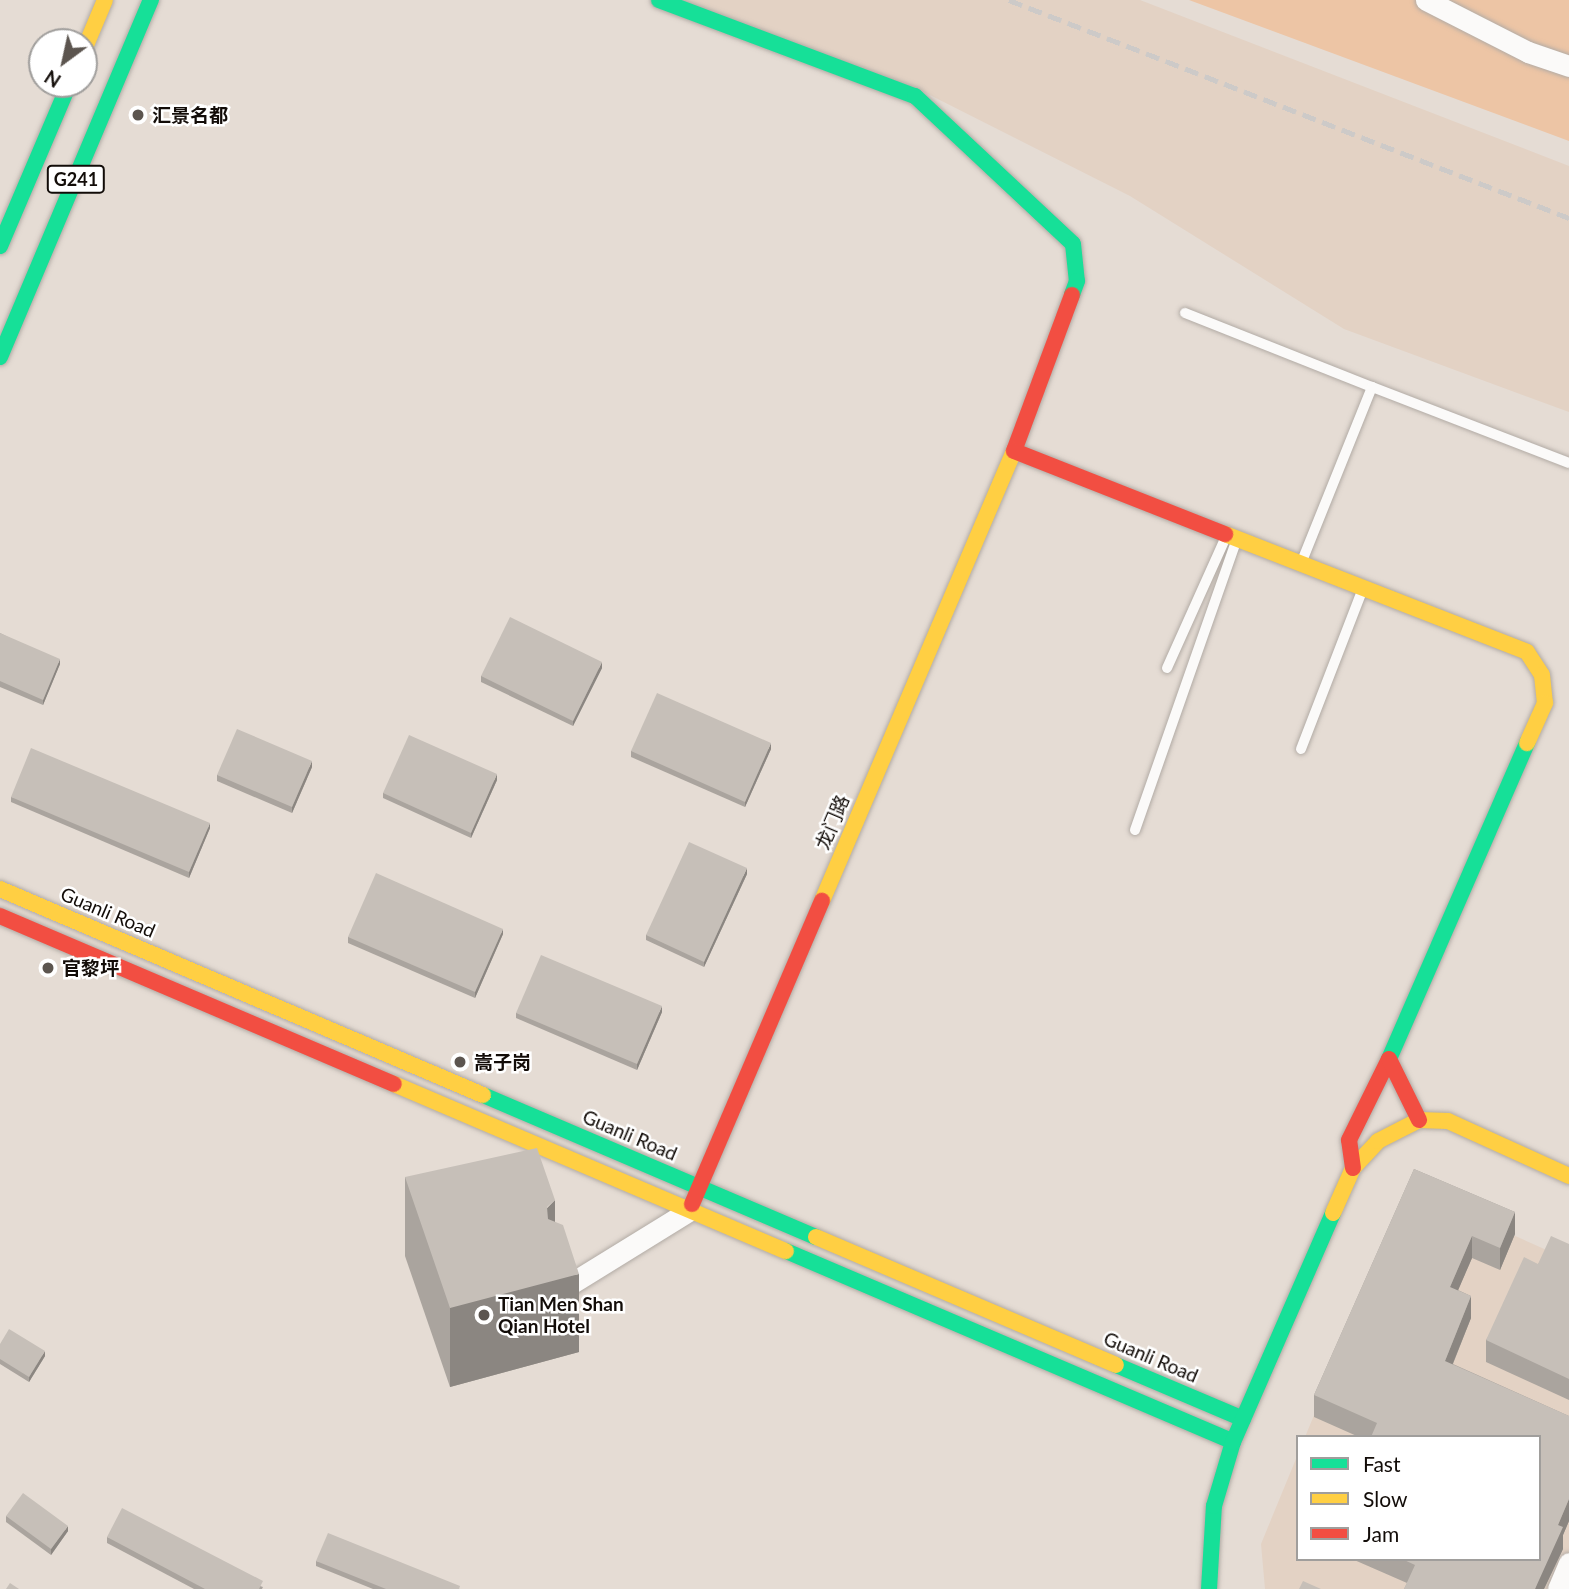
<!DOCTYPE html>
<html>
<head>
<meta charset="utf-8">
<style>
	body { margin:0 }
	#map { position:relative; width:1569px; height:1589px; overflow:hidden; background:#e5dcd4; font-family:Lato,"Noto Sans SC",sans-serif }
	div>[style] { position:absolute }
	.built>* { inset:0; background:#e3d2c4 }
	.green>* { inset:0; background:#edc5a5 }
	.roads { filter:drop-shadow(0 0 2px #b2aba5) drop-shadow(0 0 2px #b2aba5) }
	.lane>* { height:10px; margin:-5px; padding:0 5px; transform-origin:5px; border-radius:5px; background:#fbfaf9 }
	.street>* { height:21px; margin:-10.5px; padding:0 10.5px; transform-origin:10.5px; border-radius:10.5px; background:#fbfaf9 }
	.fast>* { height:16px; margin:-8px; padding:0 8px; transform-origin:8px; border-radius:8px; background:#16e098 }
	.slow>* { height:16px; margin:-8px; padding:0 8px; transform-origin:8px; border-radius:8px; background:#ffcf43 }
	.jam>* { height:16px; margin:-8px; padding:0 8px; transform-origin:8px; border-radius:8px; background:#f24e42 }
	.rail>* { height:5px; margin-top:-2.5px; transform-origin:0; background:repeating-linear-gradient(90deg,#cdcac8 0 14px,transparent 0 21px) }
	.wall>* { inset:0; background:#aaa49e }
	.shaded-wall>* { inset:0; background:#8b8681 }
	.building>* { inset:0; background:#c6bfb8 }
	.dots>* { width:19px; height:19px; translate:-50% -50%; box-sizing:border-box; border:4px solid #fff; border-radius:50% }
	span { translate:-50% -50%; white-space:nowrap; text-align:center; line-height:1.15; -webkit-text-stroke:5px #fff; paint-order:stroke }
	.shield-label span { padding:2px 5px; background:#fff; border:2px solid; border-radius:5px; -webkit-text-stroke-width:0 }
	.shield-label { font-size:18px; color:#120c08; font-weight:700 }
	.poi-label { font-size:19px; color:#120c08; font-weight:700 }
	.left { translate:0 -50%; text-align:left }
	.street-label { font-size:19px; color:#120c08 }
	.legend { position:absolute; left:1296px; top:1435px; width:245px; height:126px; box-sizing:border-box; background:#fff; border:2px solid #a09e9c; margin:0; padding:9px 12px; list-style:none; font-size:21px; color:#120c08 }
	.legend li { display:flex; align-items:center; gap:14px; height:35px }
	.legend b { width:35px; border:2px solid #a09e9c }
	.north { position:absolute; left:28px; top:28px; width:70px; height:70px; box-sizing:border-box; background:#fff; border:2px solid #a09e9c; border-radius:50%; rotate:213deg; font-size:19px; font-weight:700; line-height:28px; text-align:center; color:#120c08 }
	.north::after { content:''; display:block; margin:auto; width:24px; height:32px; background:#5c554f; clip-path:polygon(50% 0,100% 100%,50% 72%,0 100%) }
</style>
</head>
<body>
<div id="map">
	<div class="built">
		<i style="clip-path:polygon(669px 0,1140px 0,1569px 166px,1569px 412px,1344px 329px,1130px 196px,916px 88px)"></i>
		<i style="clip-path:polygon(1408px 1188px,1569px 1260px,1569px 1589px,1265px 1589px,1261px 1544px,1298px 1454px,1298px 1559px,1539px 1559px,1539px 1437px,1305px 1437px)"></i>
	</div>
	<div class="green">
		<i style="clip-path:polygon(1189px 0,1569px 0,1569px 141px)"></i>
	</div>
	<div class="roads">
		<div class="lane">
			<i style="left:1185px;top:313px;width:201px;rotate:21.6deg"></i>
			<i style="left:1372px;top:387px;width:188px;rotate:111.9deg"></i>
			<i style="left:1372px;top:387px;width:211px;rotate:21.1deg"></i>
			<i style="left:1167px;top:668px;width:144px;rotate:-65.8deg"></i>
			<i style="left:1301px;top:749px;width:169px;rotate:-68.9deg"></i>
			<i style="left:1135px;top:830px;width:306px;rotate:-70.7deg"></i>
		</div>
		<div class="street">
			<i style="left:1426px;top:0;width:114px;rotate:27deg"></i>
			<i style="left:1528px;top:52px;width:43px;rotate:18.9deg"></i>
			<i style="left:559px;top:1291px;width:154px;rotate:-31.7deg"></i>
			<i style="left:1558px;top:1589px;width:28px;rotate:-67deg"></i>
		</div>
		<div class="fast">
			<i style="left:659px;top:0;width:273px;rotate:20.6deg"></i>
			<i style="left:915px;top:96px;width:216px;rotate:43.1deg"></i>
			<i style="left:1073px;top:244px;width:37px;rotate:84deg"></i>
			<i style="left:1077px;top:281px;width:15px;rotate:110deg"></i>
			<i style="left:0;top:246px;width:176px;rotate:-66.9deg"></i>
			<i style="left:0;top:357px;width:388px;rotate:-67.1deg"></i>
			<i style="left:1389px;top:1059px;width:345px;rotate:-66.4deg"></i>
			<i style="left:483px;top:1095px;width:362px;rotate:23.1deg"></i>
			<i style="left:786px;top:1251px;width:486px;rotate:23.1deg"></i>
			<i style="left:1116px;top:1365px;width:138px;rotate:23deg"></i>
			<i style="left:1209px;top:1589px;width:83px;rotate:-86.6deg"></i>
			<i style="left:1214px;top:1506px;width:67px;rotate:-73.5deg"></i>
			<i style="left:1233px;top:1442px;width:250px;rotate:-66.4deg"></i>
		</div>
		<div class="slow">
			<i style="left:84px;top:50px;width:54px;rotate:-67.2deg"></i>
			<i style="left:1225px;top:534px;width:324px;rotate:21.3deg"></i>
			<i style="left:1527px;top:652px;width:27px;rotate:57deg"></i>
			<i style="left:1542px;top:675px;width:28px;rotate:84deg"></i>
			<i style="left:1545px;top:703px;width:44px;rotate:114.2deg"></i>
			<i style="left:0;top:889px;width:525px;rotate:23.1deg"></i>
			<i style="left:822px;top:901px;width:489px;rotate:-66.9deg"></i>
			<i style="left:394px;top:1084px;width:426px;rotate:23.1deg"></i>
			<i style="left:1333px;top:1213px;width:49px;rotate:-66deg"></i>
			<i style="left:1353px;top:1168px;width:37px;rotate:-47deg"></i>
			<i style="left:1378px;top:1141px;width:46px;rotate:-27.1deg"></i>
			<i style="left:1419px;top:1120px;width:29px;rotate:2deg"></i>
			<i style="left:1448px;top:1121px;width:133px;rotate:24.4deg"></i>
			<i style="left:816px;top:1237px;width:326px;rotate:23.1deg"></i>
		</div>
		<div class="jam">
			<i style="left:1072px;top:295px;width:166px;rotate:110.4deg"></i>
			<i style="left:1014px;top:451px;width:227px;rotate:21.5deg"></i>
			<i style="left:0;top:916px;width:428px;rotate:23.1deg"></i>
			<i style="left:1353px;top:1168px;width:28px;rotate:-98deg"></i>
			<i style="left:1349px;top:1140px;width:90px;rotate:-63.7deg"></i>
			<i style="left:1389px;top:1059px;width:68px;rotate:63.8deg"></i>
			<i style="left:692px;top:1204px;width:330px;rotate:-66.8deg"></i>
		</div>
	</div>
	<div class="rail">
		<i style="left:1009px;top:0;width:601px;rotate:21.27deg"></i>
	</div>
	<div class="wall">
		<i style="clip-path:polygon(0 633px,60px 664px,43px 705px,0 687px)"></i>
		<i style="clip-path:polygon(602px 668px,573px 726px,481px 682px,481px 676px)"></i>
		<i style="clip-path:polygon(771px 749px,745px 807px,631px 757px,631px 751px)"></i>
		<i style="clip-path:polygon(312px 767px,292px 813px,217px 781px,217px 775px)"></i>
		<i style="clip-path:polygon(497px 780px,471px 838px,383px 798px,383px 793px)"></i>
		<i style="clip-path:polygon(11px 797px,210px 828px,189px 878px,11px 802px)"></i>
		<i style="clip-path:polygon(747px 874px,704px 967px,646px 940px,646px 935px)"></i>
		<i style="clip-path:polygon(503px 934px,475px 998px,348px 943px,348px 937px)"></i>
		<i style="clip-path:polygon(662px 1012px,637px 1070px,516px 1018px,516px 1013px)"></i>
		<i style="clip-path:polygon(1414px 1169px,1515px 1212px,1515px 1234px,1500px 1270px,1472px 1258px,1458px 1290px,1471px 1296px,1471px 1318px,1453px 1364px,1569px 1416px,1569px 1521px,1563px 1535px,1563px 1549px,1544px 1589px,1404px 1589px,1407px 1583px,1352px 1559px,1539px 1559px,1539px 1437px,1359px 1437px,1314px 1417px,1314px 1395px)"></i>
		<i style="clip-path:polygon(405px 1177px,555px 1222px,579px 1352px,450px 1387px,405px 1256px)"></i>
		<i style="clip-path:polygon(1569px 1244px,1569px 1400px,1486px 1362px,1486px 1340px,1538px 1264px)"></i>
		<i style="clip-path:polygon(0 1344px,45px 1356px,29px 1382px,0 1364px)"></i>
		<i style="clip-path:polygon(6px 1516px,68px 1531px,51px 1555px,6px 1522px)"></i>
		<i style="clip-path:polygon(107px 1537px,263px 1587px,262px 1589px,194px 1589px,107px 1543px)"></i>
		<i style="clip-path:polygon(316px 1561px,460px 1589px,373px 1589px,316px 1566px)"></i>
	</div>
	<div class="shaded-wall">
		<i style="clip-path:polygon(60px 659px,60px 664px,43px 705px,43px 700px)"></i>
		<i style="clip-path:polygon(602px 662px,602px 668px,573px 726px,573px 721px)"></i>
		<i style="clip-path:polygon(771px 743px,771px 749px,745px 807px,745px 802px)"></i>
		<i style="clip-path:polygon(312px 761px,312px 767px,292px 813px,292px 807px)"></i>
		<i style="clip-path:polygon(497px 774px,497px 780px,471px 838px,471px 833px)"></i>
		<i style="clip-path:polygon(210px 823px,210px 828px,189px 878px,189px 872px)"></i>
		<i style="clip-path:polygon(747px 868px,747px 874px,704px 967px,704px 962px)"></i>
		<i style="clip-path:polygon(503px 929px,503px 934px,475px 998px,475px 992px)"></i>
		<i style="clip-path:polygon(662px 1006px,662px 1012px,637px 1070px,637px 1064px)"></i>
		<i style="clip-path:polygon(555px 1200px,555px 1278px,579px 1274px,579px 1352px,450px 1387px,450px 1308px)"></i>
		<i style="clip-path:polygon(1515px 1212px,1515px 1234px,1500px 1270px,1500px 1248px)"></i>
		<i style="clip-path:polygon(1472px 1236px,1472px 1258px,1450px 1309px,1450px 1287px)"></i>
		<i style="clip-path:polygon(1471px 1296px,1471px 1318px,1445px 1383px,1445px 1361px)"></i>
		<i style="clip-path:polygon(45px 1351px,45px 1356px,29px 1382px,29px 1377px)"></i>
		<i style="clip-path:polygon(1569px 1499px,1569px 1521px,1563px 1535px,1563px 1549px,1544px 1589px,1535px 1589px,1558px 1525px)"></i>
		<i style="clip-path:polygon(68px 1526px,68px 1531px,51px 1555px,51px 1549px)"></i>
	</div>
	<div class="building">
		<i style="clip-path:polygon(510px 617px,602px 662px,573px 721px,481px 676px)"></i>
		<i style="clip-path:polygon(0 633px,60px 659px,43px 700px,0 681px)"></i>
		<i style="clip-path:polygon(657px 693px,771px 743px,745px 802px,631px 751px)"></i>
		<i style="clip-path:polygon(237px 729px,312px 761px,292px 807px,217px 775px)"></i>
		<i style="clip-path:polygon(409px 735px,497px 774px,471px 833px,383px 793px)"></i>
		<i style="clip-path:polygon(31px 748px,210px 823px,189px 872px,11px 797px)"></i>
		<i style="clip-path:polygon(689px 842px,747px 868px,704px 962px,646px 935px)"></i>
		<i style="clip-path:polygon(376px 873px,503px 929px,475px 992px,348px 937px)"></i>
		<i style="clip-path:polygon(541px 955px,662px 1006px,637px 1064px,516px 1013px)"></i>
		<i style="clip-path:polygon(537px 1148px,555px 1200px,547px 1207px,548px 1219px,563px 1225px,579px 1274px,450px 1308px,405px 1177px)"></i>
		<i style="clip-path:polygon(1414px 1169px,1515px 1212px,1500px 1248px,1472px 1236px,1450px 1287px,1471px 1296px,1445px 1361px,1569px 1416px,1569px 1499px,1558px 1525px,1563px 1527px,1535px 1589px,1404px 1589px,1415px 1565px,1402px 1559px,1539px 1559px,1539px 1437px,1371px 1437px,1377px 1423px,1314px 1395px)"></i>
		<i style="clip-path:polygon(1551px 1236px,1569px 1244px,1569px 1379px,1486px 1340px,1524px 1257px,1538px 1264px)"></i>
		<i style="clip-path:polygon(9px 1329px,45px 1351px,29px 1377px,0 1359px,0 1344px)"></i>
		<i style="clip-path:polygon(23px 1493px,68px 1526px,51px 1549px,6px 1516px)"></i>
		<i style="clip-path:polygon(122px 1508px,263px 1581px,259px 1589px,205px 1589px,107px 1537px)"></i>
		<i style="clip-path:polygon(328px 1533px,460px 1586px,459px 1589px,386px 1589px,316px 1561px)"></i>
		<i style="clip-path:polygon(1303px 1581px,1321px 1589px,1299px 1589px)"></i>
		<i style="clip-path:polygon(10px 1583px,19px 1589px,6px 1589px)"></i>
	</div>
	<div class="dots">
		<i style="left:138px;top:115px;background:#5c554f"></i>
		<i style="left:48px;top:968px;background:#5c554f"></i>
		<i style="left:460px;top:1062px;background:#5c554f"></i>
		<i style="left:484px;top:1315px;background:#5c554f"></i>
	</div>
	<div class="shield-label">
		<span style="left:76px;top:179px">G241</span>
	</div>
	<div class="poi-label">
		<span class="left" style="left:152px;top:115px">汇景名都</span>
		<span class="left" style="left:62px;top:968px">官黎坪</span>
		<span class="left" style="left:474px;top:1062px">嵩子岗</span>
		<span class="left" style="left:498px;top:1315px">Tian Men Shan<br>Qian Hotel</span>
	</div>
	<div class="street-label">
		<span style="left:832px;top:822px;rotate:-67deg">龙门路</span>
		<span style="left:108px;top:912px;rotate:23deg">Guanli Road</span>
		<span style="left:630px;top:1135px;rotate:23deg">Guanli Road</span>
		<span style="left:1151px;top:1357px;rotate:23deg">Guanli Road</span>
	</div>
	<ul class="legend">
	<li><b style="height:9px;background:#16e098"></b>Fast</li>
	<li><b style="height:9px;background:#ffcf43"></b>Slow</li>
	<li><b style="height:9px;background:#f24e42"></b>Jam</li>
	</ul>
	<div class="north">N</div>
</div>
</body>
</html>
